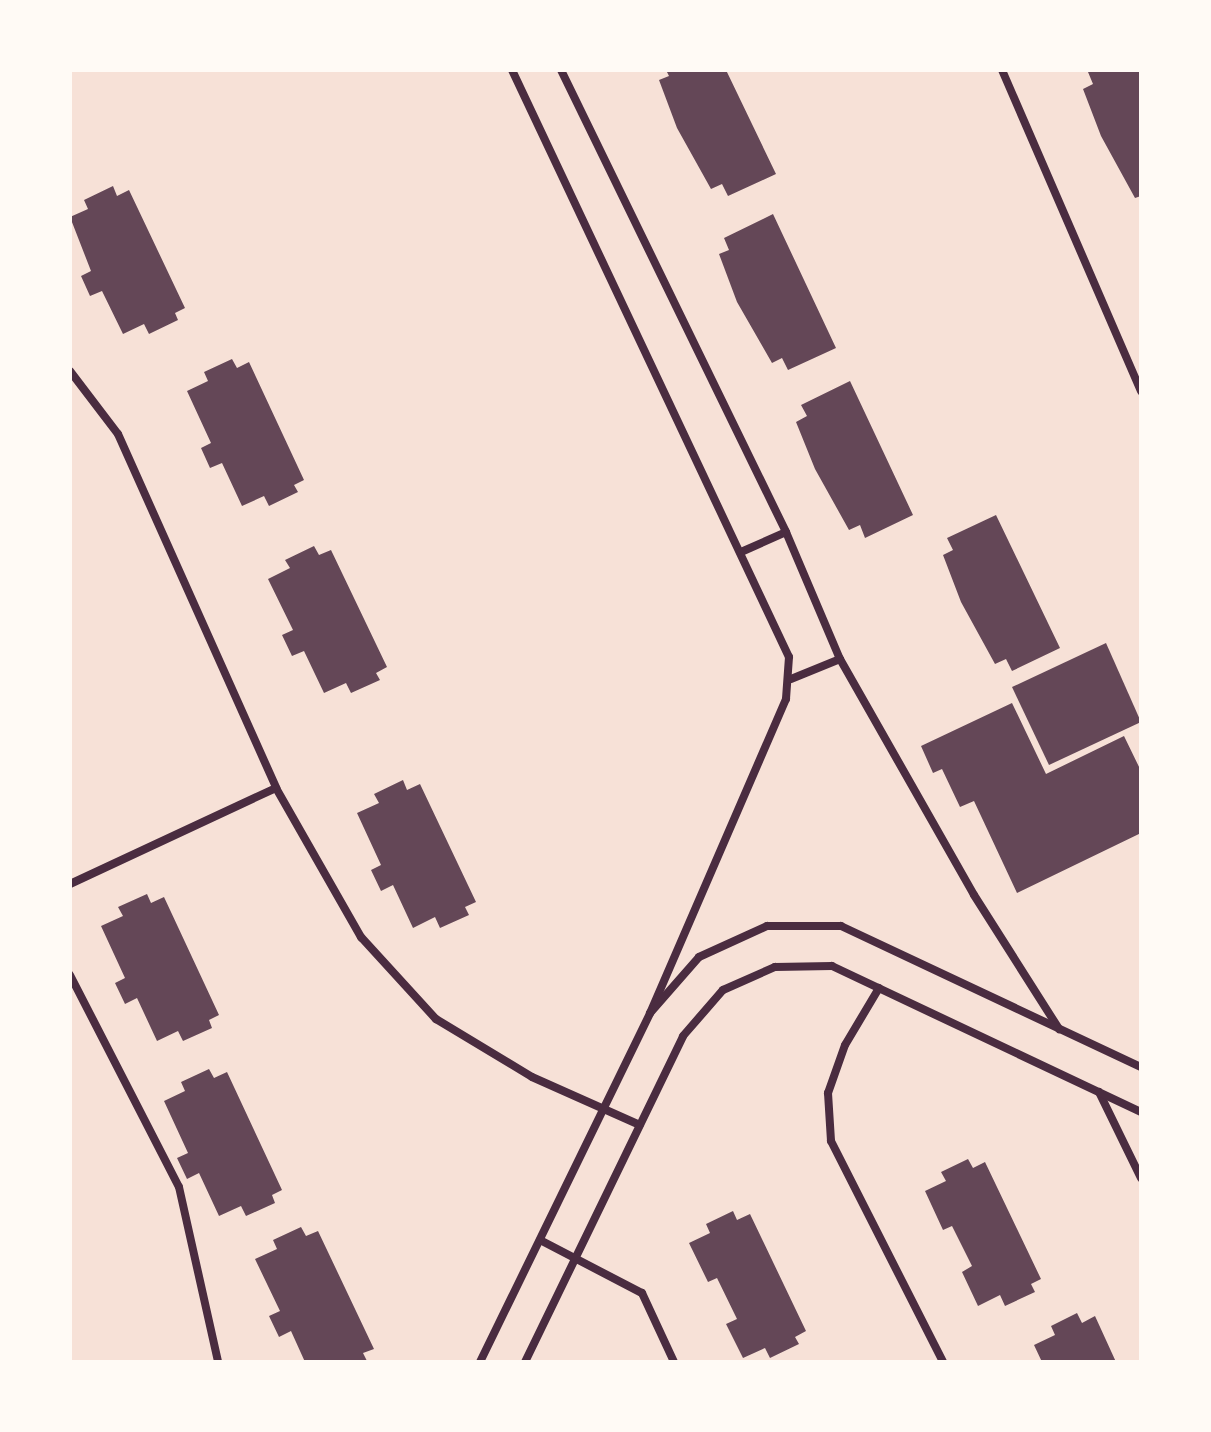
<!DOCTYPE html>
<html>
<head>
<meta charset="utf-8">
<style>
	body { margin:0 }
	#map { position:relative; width:1211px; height:1432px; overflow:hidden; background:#f7e1d7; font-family:"DM Sans",sans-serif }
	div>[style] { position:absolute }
	.building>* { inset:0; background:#644757 }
	.minor>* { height:8px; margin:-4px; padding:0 4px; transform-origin:4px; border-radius:4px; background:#4a2c40 }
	span { translate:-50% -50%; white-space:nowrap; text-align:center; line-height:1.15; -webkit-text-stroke:8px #fffaf5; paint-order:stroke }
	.frame { position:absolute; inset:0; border:72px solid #fffaf5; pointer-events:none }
</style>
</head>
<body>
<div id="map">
	<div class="building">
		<i style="clip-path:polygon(666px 70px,726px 70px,776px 174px,728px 196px,722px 184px,711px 189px,677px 128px,659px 80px,669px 76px)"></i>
		<i style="clip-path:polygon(1092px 70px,1141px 70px,1141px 196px,1135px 198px,1101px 136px,1083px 89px,1093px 84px,1088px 72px)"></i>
		<i style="clip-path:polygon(113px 186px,117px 196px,129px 190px,185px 308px,175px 313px,178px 320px,149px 334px,144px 324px,123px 334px,102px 291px,90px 296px,81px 276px,91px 271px,70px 217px,88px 209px,84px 200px)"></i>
		<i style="clip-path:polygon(773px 214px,836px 348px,788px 370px,782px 358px,772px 363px,737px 302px,719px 254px,729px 250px,724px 238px)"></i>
		<i style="clip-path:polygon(232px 359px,237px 368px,249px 362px,304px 480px,294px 485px,298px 492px,269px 506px,264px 496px,242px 506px,222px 463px,210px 468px,201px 448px,211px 443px,187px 391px,208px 381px,204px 372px)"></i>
		<i style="clip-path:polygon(850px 381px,913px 515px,865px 538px,860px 525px,849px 530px,815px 469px,796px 422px,807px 416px,801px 405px)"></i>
		<i style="clip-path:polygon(996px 515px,1060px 648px,1012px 671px,1006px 659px,995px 664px,961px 602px,943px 555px,953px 550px,947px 538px)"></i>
		<i style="clip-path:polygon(314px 546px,319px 555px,331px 550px,387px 667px,376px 673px,380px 680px,351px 693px,346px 683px,324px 693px,304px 651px,292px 656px,282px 635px,293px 630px,268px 579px,290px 568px,285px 560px)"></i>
		<i style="clip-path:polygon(1106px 643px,1141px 722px,1049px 765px,1012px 687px)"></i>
		<i style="clip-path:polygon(1012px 703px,1046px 774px,1124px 736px,1141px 771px,1141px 833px,1017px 893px,974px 801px,960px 807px,942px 769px,933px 773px,921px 746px)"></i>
		<i style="clip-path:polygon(403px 780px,407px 790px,420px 784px,476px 902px,465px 907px,469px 915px,440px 928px,435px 917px,413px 928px,393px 885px,381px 891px,371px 870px,381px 865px,357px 813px,379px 803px,374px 794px)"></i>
		<i style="clip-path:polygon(147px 894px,151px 903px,164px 897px,219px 1015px,209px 1020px,212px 1028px,183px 1041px,178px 1031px,157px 1041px,137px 998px,125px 1004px,115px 983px,125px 978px,101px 926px,123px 916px,118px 907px)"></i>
		<i style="clip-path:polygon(209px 1069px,214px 1078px,227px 1072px,282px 1190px,272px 1195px,275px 1203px,246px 1216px,241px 1206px,219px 1216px,199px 1173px,187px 1179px,177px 1158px,188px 1153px,164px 1101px,185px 1091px,181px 1082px)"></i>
		<i style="clip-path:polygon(968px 1159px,973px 1168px,985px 1162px,1041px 1279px,1031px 1284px,1035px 1292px,1005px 1306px,1000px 1295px,978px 1306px,962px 1272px,972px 1266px,952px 1226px,943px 1230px,925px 1191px,946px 1181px,941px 1172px)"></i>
		<i style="clip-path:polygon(733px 1211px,737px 1220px,750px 1214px,806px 1331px,795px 1337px,799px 1344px,770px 1358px,765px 1348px,743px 1358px,726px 1324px,737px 1319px,717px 1278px,708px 1282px,689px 1243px,710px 1233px,706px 1224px)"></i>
		<i style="clip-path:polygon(301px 1227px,306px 1236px,318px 1231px,374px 1349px,363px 1353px,367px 1361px,305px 1362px,291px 1331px,279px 1337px,269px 1316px,280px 1311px,255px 1259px,277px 1249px,273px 1240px)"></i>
		<i style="clip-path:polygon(1077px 1313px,1082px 1323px,1095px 1316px,1116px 1362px,1042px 1362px,1034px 1345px,1055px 1335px,1051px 1326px)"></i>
	</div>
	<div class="minor">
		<i style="left:512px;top:70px;width:649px;rotate:64.74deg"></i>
		<i style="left:789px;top:657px;width:42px;rotate:94.1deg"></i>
		<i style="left:786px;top:699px;width:342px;rotate:113.4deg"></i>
		<i style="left:561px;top:70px;width:514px;rotate:64.03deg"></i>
		<i style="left:786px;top:532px;width:138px;rotate:67deg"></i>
		<i style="left:840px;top:659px;width:271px;rotate:60.4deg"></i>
		<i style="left:974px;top:895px;width:159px;rotate:57.6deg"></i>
		<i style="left:1002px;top:70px;width:350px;rotate:66.6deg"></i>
		<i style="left:70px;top:371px;width:79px;rotate:52.7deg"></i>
		<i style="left:118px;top:434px;width:388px;rotate:65.9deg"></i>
		<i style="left:276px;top:788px;width:172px;rotate:60.3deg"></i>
		<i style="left:361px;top:937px;width:111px;rotate:47.6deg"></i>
		<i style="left:436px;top:1019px;width:112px;rotate:31.1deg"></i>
		<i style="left:532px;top:1077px;width:118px;rotate:24deg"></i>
		<i style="left:741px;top:552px;width:49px;rotate:-24deg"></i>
		<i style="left:791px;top:679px;width:53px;rotate:-22.2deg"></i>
		<i style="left:70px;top:884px;width:227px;rotate:-25deg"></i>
		<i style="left:70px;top:975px;width:238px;rotate:62.8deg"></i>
		<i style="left:179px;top:1187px;width:179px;rotate:77.4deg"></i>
		<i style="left:879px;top:988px;width:66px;rotate:120.8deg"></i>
		<i style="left:845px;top:1045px;width:51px;rotate:109.5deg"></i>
		<i style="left:828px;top:1093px;width:48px;rotate:86.4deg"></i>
		<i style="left:831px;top:1141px;width:248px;rotate:63.1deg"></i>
		<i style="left:1099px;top:1092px;width:96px;rotate:64deg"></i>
		<i style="left:540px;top:1240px;width:115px;rotate:27.5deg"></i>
		<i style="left:642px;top:1293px;width:76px;rotate:65.1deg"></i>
		<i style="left:480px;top:1362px;width:388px;rotate:-64deg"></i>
		<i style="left:650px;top:1013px;width:74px;rotate:-48.8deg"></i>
		<i style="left:699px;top:957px;width:75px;rotate:-24.5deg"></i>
		<i style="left:767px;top:926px;width:74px"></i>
		<i style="left:841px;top:926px;width:331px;rotate:25.2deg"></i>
		<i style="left:525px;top:1362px;width:362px;rotate:-64.1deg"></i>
		<i style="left:683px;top:1036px;width:61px;rotate:-49deg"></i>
		<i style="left:723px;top:990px;width:57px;rotate:-23.9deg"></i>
		<i style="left:775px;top:967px;width:57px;rotate:-1deg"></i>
		<i style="left:832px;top:966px;width:342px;rotate:25.3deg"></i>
	</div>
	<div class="frame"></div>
</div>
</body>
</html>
